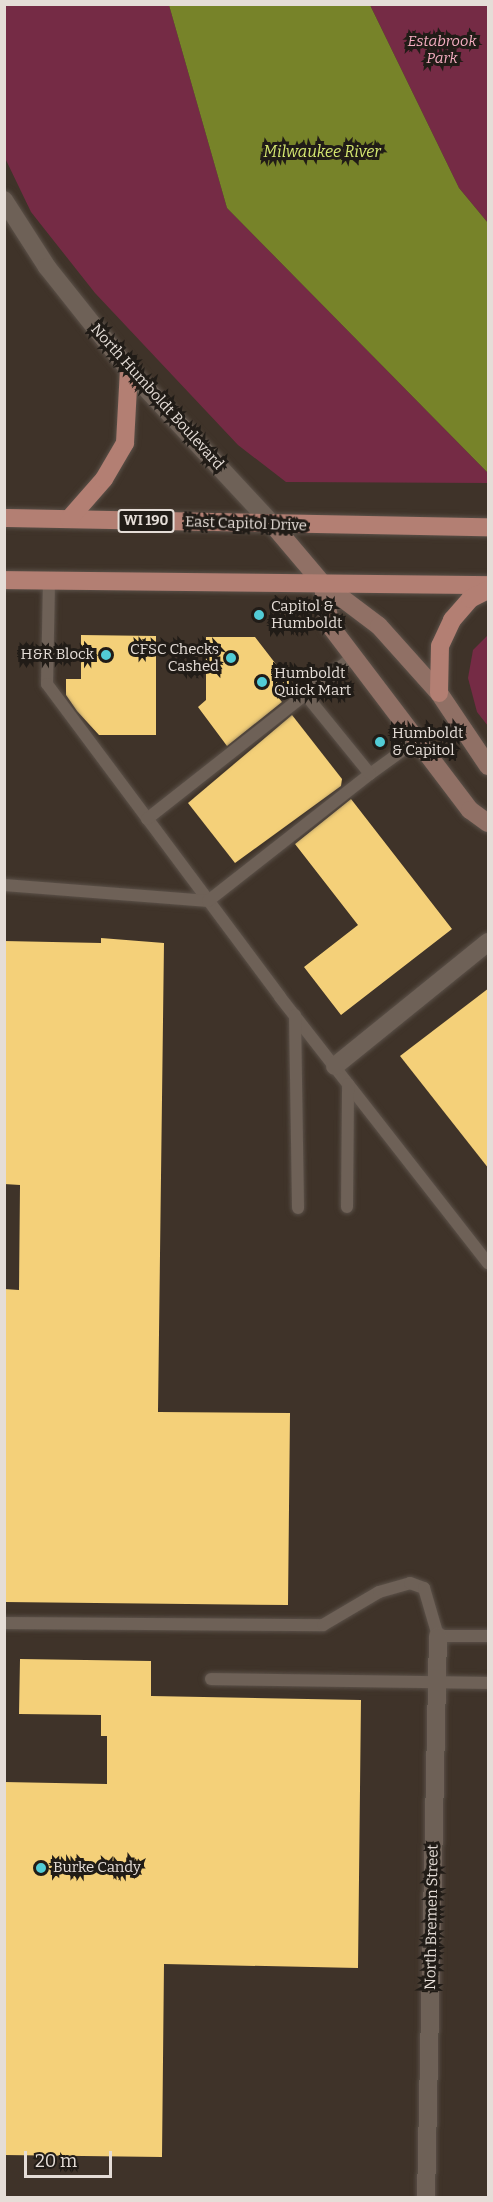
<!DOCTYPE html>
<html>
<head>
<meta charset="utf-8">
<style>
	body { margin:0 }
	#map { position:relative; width:493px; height:2202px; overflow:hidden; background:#3f3329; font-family:Bitter,serif }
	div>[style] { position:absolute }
	.green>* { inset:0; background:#752b45 }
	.water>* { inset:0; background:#778329 }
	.building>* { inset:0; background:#f4d079 }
	.roads { filter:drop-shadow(0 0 2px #5b5149) drop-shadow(0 0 2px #5b5149) }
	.lane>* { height:12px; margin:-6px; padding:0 6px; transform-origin:6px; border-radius:6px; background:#6e6157 }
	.street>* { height:18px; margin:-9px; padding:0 9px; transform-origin:9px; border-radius:9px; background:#6e6157 }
	.secondary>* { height:18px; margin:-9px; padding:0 9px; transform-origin:9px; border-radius:9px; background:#907065 }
	.primary>* { height:18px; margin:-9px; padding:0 9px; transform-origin:9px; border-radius:9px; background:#b37f73 }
	.dots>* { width:16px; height:16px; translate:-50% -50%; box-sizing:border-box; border:3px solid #211c17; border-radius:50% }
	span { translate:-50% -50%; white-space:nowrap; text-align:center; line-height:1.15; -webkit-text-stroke:6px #211c17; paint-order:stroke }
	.shield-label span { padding:2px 4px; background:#211c17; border:2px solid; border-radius:4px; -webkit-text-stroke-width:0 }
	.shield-label { font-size:14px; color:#e5ddd7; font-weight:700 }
	.park-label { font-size:15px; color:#f4adc0; font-style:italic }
	.street-label { font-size:15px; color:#e5ddd7 }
	.poi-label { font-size:15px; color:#e5ddd7 }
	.left { translate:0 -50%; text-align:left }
	.right { translate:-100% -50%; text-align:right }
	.water-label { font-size:16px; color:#d4e670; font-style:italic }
	.frame { position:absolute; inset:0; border:6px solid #e5ddd7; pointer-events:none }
	.scale { position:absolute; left:24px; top:2151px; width:88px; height:27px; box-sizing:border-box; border:3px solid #e5ddd7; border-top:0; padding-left:8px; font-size:18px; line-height:21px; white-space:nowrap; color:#e5ddd7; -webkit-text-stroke:4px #211c17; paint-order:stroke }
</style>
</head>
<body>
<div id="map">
	<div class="green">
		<i style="clip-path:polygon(5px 5px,169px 5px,227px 208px,488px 473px,488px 483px,286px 482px,238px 445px,95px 293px,31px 212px,5px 158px)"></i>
		<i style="clip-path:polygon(370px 5px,488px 5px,488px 223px,459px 188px)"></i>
		<i style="clip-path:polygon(488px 635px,488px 726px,477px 712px,468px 678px,473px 650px)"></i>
	</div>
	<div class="water">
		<i style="clip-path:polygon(169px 5px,370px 5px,459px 188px,488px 223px,488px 473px,227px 208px)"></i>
	</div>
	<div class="building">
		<i style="clip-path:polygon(81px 635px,156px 636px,156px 735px,99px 735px,77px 711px,66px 695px,66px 679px,81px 679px)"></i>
		<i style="clip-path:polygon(206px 637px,255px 637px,292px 685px,277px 696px,282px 702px,227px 746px,198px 707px,206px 700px)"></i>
		<i style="clip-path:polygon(292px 715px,342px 779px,341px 786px,235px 863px,188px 803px)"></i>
		<i style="clip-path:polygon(351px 799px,452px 929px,341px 1015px,304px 967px,358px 925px,295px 844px)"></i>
		<i style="clip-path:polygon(101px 938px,164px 943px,158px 1412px,290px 1413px,288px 1605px,4px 1602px,4px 1289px,19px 1290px,20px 1185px,4px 1184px,4px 941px,101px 943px)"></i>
		<i style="clip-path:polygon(489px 988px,489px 1169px,400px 1056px)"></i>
		<i style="clip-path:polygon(20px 1659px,151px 1661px,151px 1696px,361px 1700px,358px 1968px,164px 1964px,162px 2157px,4px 2155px,4px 1782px,107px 1784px,107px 1736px,101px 1736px,101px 1715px,19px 1714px)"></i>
	</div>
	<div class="roads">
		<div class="lane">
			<i style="left:49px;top:581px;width:103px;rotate:91.1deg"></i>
			<i style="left:47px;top:684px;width:390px;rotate:53.3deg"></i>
			<i style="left:280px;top:997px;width:338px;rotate:52deg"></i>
			<i style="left:370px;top:774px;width:58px;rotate:-35.9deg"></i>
			<i style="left:147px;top:819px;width:262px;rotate:-38.2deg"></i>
			<i style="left:4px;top:885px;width:205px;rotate:4.5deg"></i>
			<i style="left:208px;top:901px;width:206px;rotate:-38.1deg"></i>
			<i style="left:370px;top:774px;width:103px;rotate:-129.1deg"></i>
			<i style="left:295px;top:1015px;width:193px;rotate:89.1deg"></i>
			<i style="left:347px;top:1207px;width:123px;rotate:-89.5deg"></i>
			<i style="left:4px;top:1623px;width:319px;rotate:0.4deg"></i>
			<i style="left:323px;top:1625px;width:65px;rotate:-30.5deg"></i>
			<i style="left:379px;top:1592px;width:32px;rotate:-16deg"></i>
			<i style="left:410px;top:1583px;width:15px;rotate:20deg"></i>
			<i style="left:424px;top:1588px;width:50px;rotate:73.7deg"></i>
			<i style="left:438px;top:1636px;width:50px"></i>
			<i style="left:211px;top:1679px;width:277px;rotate:0.8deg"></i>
		</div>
		<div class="street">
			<i style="left:4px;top:200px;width:80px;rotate:57.3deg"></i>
			<i style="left:47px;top:267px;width:132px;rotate:51.5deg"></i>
			<i style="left:129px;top:370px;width:212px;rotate:47.1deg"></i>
			<i style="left:335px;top:1066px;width:197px;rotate:-39deg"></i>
			<i style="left:426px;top:2198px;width:562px;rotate:-88.78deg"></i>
		</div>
		<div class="secondary">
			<i style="left:273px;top:525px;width:76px;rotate:49.8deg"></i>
			<i style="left:322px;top:583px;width:71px;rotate:37deg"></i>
			<i style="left:379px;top:626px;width:90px;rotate:48.2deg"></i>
			<i style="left:439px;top:693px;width:88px;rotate:56.1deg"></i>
			<i style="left:322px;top:583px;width:45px;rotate:78.4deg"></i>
			<i style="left:331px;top:627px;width:230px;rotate:52.8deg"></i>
			<i style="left:470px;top:810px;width:22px;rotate:36deg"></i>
		</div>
		<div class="primary">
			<i style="left:4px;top:518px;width:484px;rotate:1.1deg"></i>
			<i style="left:69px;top:519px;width:53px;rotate:-48.8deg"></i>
			<i style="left:104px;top:479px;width:42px;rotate:-59.7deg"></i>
			<i style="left:125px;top:443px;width:73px;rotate:-86.9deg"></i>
			<i style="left:4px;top:580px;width:484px;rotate:0.6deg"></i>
			<i style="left:439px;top:693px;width:47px;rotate:-88.8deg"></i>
			<i style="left:440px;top:646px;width:29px;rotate:-65deg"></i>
			<i style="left:452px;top:620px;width:28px;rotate:-49deg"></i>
			<i style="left:470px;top:599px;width:20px;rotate:-27deg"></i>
		</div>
	</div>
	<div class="dots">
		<i style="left:259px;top:615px;background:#52ccd6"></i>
		<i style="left:106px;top:655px;background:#52ccd6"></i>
		<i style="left:231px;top:658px;background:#52ccd6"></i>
		<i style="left:262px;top:682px;background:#52ccd6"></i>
		<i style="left:380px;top:742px;background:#52ccd6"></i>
		<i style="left:41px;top:1868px;background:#52ccd6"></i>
	</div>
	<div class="shield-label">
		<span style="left:146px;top:521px">WI 190</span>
	</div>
	<div class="park-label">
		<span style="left:442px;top:50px">Estabrook<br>Park</span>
	</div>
	<div class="street-label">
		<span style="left:157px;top:397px;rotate:48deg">North Humboldt Boulevard</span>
		<span style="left:246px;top:524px;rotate:2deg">East Capitol Drive</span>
		<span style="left:432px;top:1917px;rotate:-89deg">North Bremen Street</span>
	</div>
	<div class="poi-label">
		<span class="left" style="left:271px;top:615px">Capitol &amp;<br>Humboldt</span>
		<span class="right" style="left:219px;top:658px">CFSC Checks<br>Cashed</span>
		<span class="right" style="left:94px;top:655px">H&amp;R Block</span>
		<span class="left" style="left:274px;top:682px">Humboldt<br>Quick Mart</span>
		<span class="left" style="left:392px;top:742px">Humboldt<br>&amp; Capitol</span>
		<span class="left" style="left:53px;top:1868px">Burke Candy</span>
	</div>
	<div class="water-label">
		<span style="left:322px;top:152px">Milwaukee River</span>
	</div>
	<div class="frame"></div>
	<div class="scale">20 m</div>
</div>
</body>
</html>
